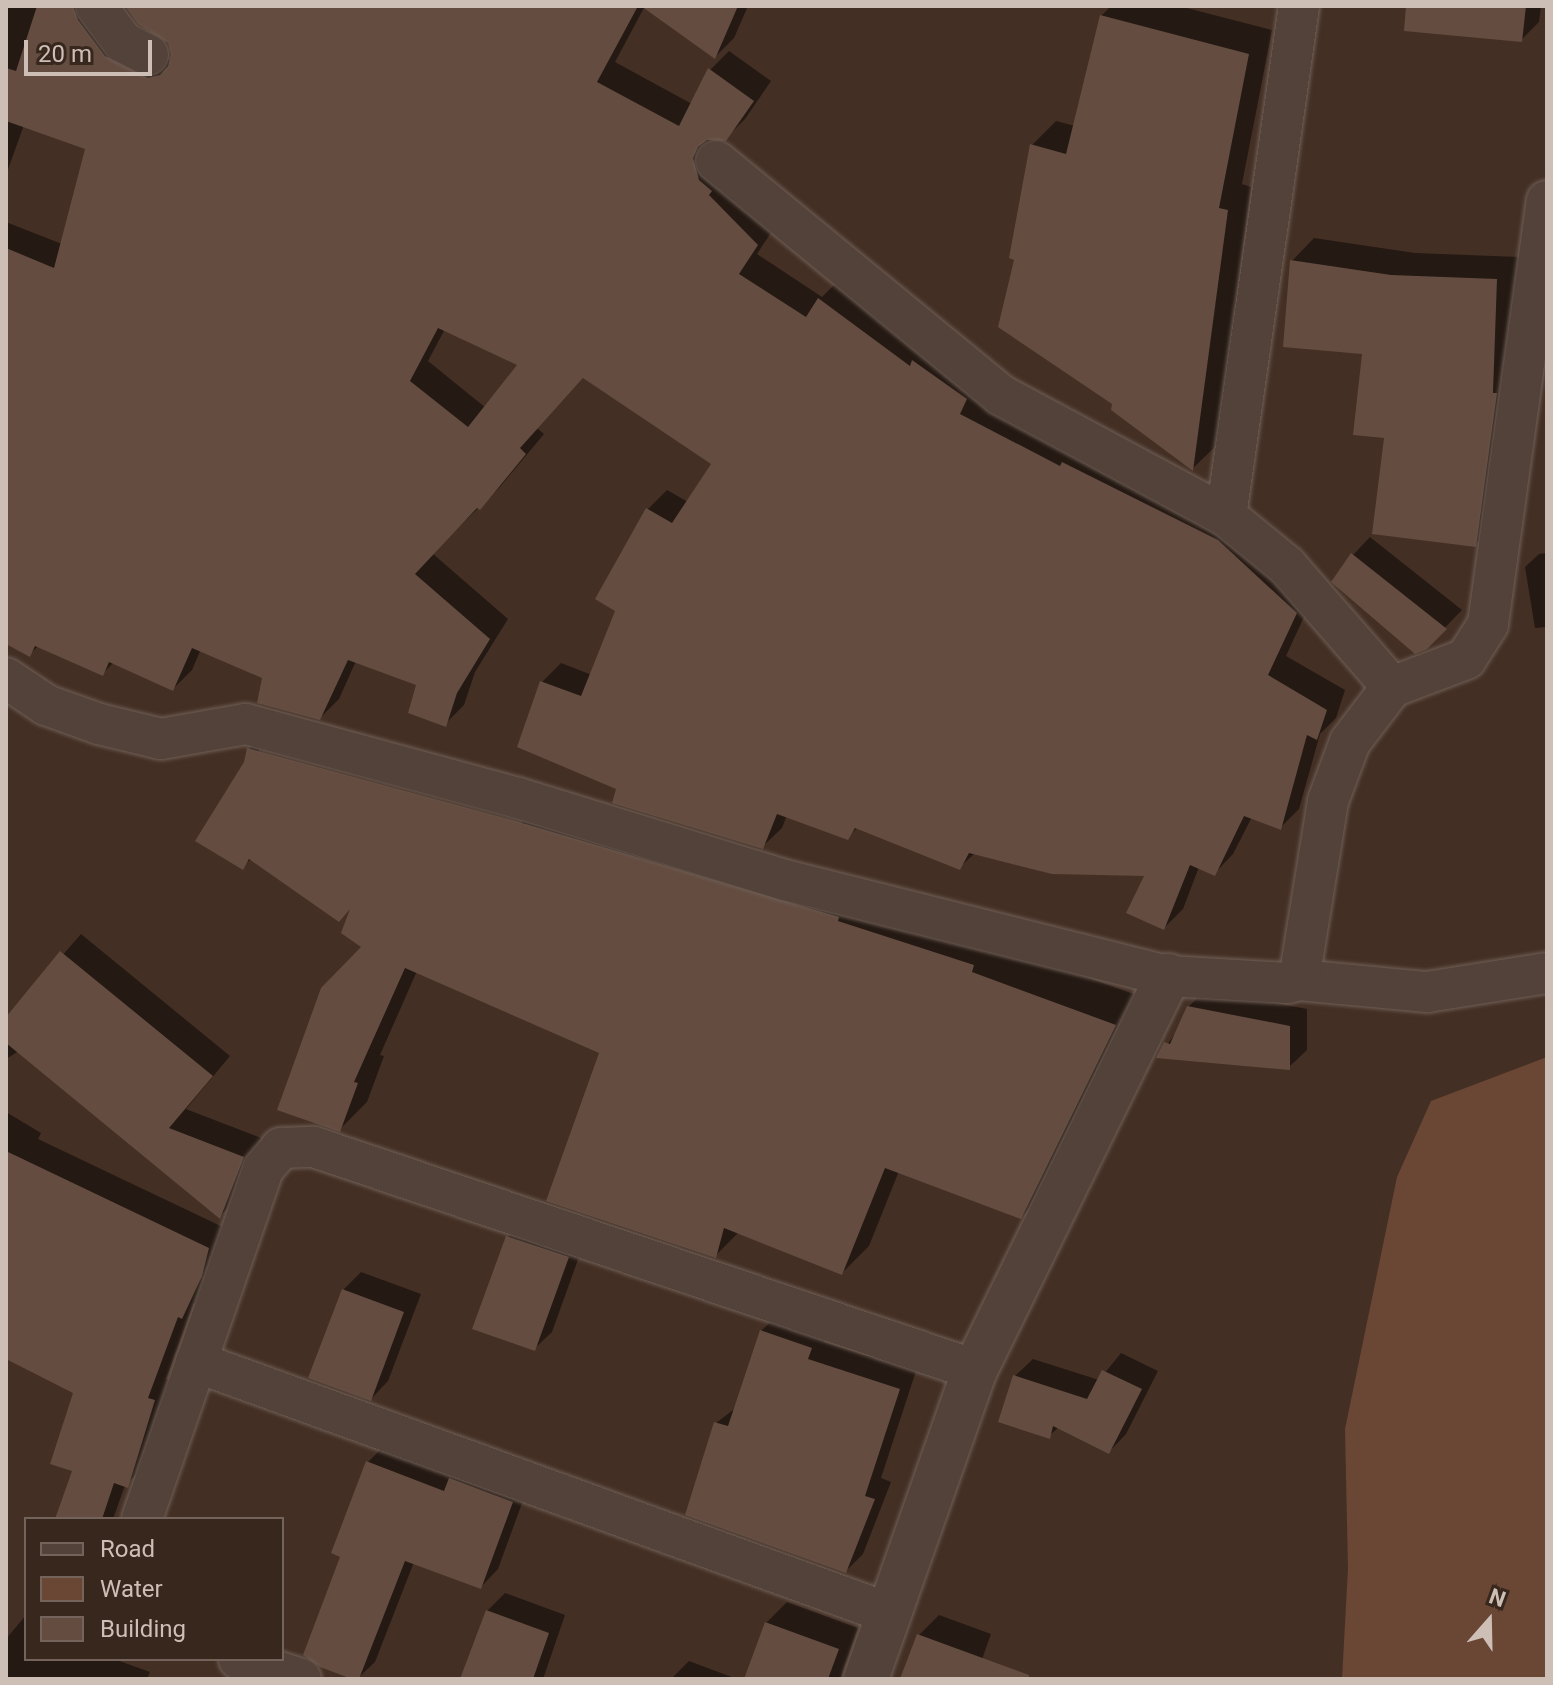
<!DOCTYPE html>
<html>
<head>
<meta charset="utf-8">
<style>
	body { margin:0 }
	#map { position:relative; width:1553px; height:1685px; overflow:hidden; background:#442f24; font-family:Roboto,sans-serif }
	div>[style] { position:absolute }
	.water>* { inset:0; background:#6a4635 }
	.shadow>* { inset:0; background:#0007 }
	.building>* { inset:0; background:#644c40 }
	.roads { filter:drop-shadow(0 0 2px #706057) drop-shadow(0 0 2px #706057) }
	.minor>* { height:40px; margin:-20px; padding:0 20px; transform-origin:20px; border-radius:20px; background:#534239 }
	.tertiary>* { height:44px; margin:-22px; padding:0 22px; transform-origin:22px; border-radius:22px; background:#534239 }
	span { translate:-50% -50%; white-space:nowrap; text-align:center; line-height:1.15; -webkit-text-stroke:6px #38271d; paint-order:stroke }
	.frame { position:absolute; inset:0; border:8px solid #cdbeb6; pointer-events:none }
	.legend { position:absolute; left:24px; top:1517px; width:260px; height:144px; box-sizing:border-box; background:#38271d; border:2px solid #74635a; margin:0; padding:10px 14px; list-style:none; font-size:24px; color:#cdbeb6 }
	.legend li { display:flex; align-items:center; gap:16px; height:40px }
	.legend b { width:40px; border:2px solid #74635a }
	.north { position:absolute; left:1449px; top:1581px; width:80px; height:80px; -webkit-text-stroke:6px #38271d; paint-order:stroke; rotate:20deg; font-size:22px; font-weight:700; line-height:32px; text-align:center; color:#cdbeb6 }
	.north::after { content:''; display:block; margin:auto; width:28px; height:36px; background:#cdbeb6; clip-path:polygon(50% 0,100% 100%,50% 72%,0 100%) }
	.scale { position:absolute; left:24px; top:40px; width:128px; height:36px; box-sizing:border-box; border:4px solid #cdbeb6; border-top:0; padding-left:10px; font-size:24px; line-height:28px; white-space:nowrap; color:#cdbeb6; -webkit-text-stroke:6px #38271d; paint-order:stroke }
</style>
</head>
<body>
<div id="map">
	<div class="water">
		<i style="clip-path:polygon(1547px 1057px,1547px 1679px,1342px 1679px,1348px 1568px,1345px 1429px,1397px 1177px,1431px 1101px)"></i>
	</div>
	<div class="shadow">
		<i style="clip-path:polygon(evenodd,6px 6px,101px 6px,131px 43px,168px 60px,172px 59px,169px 41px,126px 6px,748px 6px,734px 38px,715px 57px,645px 6px,615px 62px,692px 104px,710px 70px,729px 51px,771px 81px,745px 119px,725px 139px,712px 138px,718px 160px,776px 225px,757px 254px,822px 297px,838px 281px,1080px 447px,1315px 593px,1286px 656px,1345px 690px,1336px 718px,1320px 734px,1299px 809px,1280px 828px,1252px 817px,1233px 854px,1214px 874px,1199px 867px,1183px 909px,1164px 928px,1147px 874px,975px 853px,959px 868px,858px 827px,847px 838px,787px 815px,782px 828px,762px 847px,619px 788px,542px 682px,561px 663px,592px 675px,618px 610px,598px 598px,648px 509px,667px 490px,688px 502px,714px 463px,584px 377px,537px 428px,544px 434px,499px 488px,432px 553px,508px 619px,475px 672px,464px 705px,445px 724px,419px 684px,356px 661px,339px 699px,320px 718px,265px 677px,201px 649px,192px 670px,173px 689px,114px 662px,102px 674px,39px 645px,30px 654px,6px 641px,6px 222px,62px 244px,88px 147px,24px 125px,6px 175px,6px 6px,445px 329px,520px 364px,486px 408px,428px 361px,445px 329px)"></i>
		<i style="clip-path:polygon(1111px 6px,1179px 6px,1272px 30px,1242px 184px,1251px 187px,1217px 445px,1193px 468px,1114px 404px,1016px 259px,1032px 145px,1056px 121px,1075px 126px,1101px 16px)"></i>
		<i style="clip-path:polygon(1455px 6px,1541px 6px,1539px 22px,1522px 39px)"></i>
		<i style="clip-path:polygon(1314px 238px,1415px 253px,1519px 257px,1514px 403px,1497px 522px,1475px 545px,1386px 436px,1364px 352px,1292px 261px)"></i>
		<i style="clip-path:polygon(1370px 537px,1462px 610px,1426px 647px,1353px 555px)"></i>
		<i style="clip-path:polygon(1547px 553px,1547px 627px,1535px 628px,1525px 567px,1539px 554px)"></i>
		<i style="clip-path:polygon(evenodd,276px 722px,997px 945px,1142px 997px,1048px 1189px,1021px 1217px,899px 1171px,869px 1246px,842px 1273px,739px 1232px,715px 1256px,601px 1052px,417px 971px,380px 1055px,384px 1056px,367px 1102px,340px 1129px,365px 947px,354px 905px,251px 859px,243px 867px,249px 749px,276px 722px,259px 749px,522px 821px,521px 825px,259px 754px,259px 749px)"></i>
		<i style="clip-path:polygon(81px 934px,230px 1056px,186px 1109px,261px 1138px,239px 1197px,220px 1216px,19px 1051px,6px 1059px,6px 1020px)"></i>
		<i style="clip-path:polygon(1206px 990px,1307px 1009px,1307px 1050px,1289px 1067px,1159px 1056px,1178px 1030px,1188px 1007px)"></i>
		<i style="clip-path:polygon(6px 1112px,41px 1133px,38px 1139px,227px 1229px,201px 1297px,193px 1305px,166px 1379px,173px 1381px,146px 1466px,125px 1485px,113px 1519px,57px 1519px,75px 1469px,75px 1392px,6px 1357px)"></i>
		<i style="clip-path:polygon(525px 1220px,585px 1240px,552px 1332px,534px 1349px,508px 1237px)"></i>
		<i style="clip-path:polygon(361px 1272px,421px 1294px,388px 1381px,371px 1399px,343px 1290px)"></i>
		<i style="clip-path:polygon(779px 1314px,828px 1330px,824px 1342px,916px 1371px,881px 1478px,891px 1482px,863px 1554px,846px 1571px,716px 1423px,737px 1407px,761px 1331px)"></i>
		<i style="clip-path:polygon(1121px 1353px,1158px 1371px,1126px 1434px,1109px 1452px,1059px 1427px,1049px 1436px,1015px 1376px,1033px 1359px,1099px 1380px)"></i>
		<i style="clip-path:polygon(385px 1445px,529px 1484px,498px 1569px,481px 1587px,414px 1562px,375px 1662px,357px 1679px,343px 1556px,368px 1462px)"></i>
		<i style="clip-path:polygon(505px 1593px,565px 1615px,543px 1679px,463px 1679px,487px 1611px)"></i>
		<i style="clip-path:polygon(787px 1602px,858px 1628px,840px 1679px,746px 1679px,766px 1623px)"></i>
		<i style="clip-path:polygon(26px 1615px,26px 1659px,114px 1659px,150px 1672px,147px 1679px,6px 1679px,6px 1639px)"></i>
		<i style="clip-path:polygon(939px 1615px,991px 1634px,975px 1679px,902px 1679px,919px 1635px)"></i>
		<i style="clip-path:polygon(689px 1661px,737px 1679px,671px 1679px)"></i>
	</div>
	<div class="building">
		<i style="clip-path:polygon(evenodd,37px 6px,73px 6px,78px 20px,105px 56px,148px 78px,160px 75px,168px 66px,171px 55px,168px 43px,138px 24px,125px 6px,638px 6px,597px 82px,679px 126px,708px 68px,754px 101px,726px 141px,707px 140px,698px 147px,693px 158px,699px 180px,712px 191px,709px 195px,758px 245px,739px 274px,806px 317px,818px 298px,910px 366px,912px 360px,967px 399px,960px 414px,1060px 466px,1062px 462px,1218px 540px,1297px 613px,1268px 675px,1327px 710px,1317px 740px,1307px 735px,1281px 830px,1244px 816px,1215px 876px,1190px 865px,1164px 930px,1126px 913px,1144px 876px,1052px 874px,969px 853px,960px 870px,855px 828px,848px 840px,777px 814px,763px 849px,612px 803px,616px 789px,517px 747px,540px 681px,581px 696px,615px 611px,595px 599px,646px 508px,672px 523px,711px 464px,583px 378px,520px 448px,526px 454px,480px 510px,477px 508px,415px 574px,490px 639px,457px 693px,446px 727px,408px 713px,416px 685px,348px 660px,320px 720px,257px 703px,262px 678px,192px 648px,173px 691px,109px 662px,103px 676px,35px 646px,30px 657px,6px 644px,6px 248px,54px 268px,85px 149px,6px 121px,6px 68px,16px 71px,37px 6px,438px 328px,517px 365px,468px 427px,410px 381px,438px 328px)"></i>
		<i style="clip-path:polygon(641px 6px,738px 6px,715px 59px)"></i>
		<i style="clip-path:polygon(1406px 6px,1526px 6px,1522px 42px,1404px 31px)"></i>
		<i style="clip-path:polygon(1100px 15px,1249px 54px,1219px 208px,1228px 210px,1193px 471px,1111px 410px,1112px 404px,998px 327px,1014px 260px,1009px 258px,1030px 144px,1066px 154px)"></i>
		<i style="clip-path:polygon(1290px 260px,1391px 275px,1497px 279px,1493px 393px,1497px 393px,1476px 547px,1372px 534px,1384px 438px,1353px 435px,1362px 354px,1283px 347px)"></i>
		<i style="clip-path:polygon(1351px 553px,1447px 629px,1427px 649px,1415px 654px,1331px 582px)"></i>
		<i style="clip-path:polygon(247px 748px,512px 820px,839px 917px,838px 921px,974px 965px,972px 972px,1116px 1025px,1021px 1219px,885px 1168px,842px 1275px,724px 1228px,716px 1258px,546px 1201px,599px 1053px,405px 968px,354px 1082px,358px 1083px,340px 1132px,277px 1110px,321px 988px,361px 947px,341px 933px,350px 909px,339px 922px,249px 859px,243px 870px,195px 841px,244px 762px)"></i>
		<i style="clip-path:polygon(60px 951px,213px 1076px,169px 1128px,244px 1157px,220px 1219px,6px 1043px,6px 1017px)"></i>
		<i style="clip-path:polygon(1187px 1006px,1290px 1026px,1290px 1070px,1156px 1058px,1164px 1042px,1170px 1044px)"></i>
		<i style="clip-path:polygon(6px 1151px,209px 1248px,202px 1276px,182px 1319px,178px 1317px,148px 1398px,155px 1400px,128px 1488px,114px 1483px,102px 1519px,55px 1519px,72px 1471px,50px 1464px,73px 1393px,6px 1359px)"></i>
		<i style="clip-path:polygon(506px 1236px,569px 1257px,535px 1351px,472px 1329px)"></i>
		<i style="clip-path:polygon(342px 1289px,404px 1312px,371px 1401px,308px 1378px)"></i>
		<i style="clip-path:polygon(760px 1330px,812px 1348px,808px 1359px,900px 1389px,865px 1496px,875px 1499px,846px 1573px,685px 1515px,714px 1422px,728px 1426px)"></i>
		<i style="clip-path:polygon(1102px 1370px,1142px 1389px,1109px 1454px,1053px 1426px,1050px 1439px,998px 1422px,1013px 1375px,1087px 1399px)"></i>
		<i style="clip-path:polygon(366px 1461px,444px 1491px,449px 1478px,513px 1502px,481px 1589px,405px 1561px,359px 1679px,352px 1679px,320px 1667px,303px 1655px,340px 1557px,331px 1553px)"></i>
		<i style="clip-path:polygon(486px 1610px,549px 1633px,533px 1679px,460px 1679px)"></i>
		<i style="clip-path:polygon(765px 1622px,839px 1649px,828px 1679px,744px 1679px)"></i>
		<i style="clip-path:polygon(917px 1634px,1029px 1675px,1029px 1679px,900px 1679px)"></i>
	</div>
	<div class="roads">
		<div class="minor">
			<i style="left:96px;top:6px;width:45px;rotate:53.1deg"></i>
			<i style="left:123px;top:42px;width:28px;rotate:27deg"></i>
			<i style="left:716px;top:161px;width:369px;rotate:39.4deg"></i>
			<i style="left:1001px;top:395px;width:255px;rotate:28.3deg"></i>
			<i style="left:1226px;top:516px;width:79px;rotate:39.3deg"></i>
			<i style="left:1287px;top:566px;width:160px;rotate:49deg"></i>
			<i style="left:1226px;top:516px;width:515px;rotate:-81.85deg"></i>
			<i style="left:6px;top:678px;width:48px;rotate:34deg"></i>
			<i style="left:46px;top:705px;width:56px;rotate:19.7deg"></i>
			<i style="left:99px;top:724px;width:64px;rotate:13.6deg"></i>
			<i style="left:161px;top:739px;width:86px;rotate:-10deg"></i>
			<i style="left:246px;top:724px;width:282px;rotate:15.2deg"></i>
			<i style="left:518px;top:798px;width:279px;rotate:17.1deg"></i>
			<i style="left:785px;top:880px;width:395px;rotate:14.1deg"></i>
			<i style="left:1168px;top:976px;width:119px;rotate:3.4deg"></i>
			<i style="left:1287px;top:983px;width:12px;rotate:-14deg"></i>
			<i style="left:1299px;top:980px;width:129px;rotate:5.4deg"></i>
			<i style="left:1427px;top:992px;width:121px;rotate:-9deg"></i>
			<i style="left:1299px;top:980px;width:181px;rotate:-80.8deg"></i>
			<i style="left:1328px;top:801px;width:63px;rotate:-69.6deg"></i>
			<i style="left:1350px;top:742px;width:69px;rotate:-52.6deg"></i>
			<i style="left:1392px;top:687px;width:79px;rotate:-20.7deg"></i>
			<i style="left:1466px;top:659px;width:41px;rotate:-57.8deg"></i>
			<i style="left:1488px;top:624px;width:427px;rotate:-82.1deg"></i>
			<i style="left:196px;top:1362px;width:736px;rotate:19.94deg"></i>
			<i style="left:142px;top:1519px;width:370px;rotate:-70.9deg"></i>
			<i style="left:263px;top:1169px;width:28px;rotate:-49deg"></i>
			<i style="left:281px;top:1148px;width:33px;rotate:-2deg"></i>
			<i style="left:314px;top:1147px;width:698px;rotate:18.64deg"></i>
			<i style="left:239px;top:1659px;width:65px;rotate:17.9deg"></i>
		</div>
		<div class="tertiary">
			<i style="left:866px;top:1679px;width:328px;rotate:-70.6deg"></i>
			<i style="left:975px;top:1370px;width:439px;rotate:-63.9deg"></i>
		</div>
	</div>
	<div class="frame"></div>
	<ul class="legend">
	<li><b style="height:10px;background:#534239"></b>Road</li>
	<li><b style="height:22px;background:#6a4635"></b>Water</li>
	<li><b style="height:22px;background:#644c40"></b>Building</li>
	</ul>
	<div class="north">N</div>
	<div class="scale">20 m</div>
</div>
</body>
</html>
